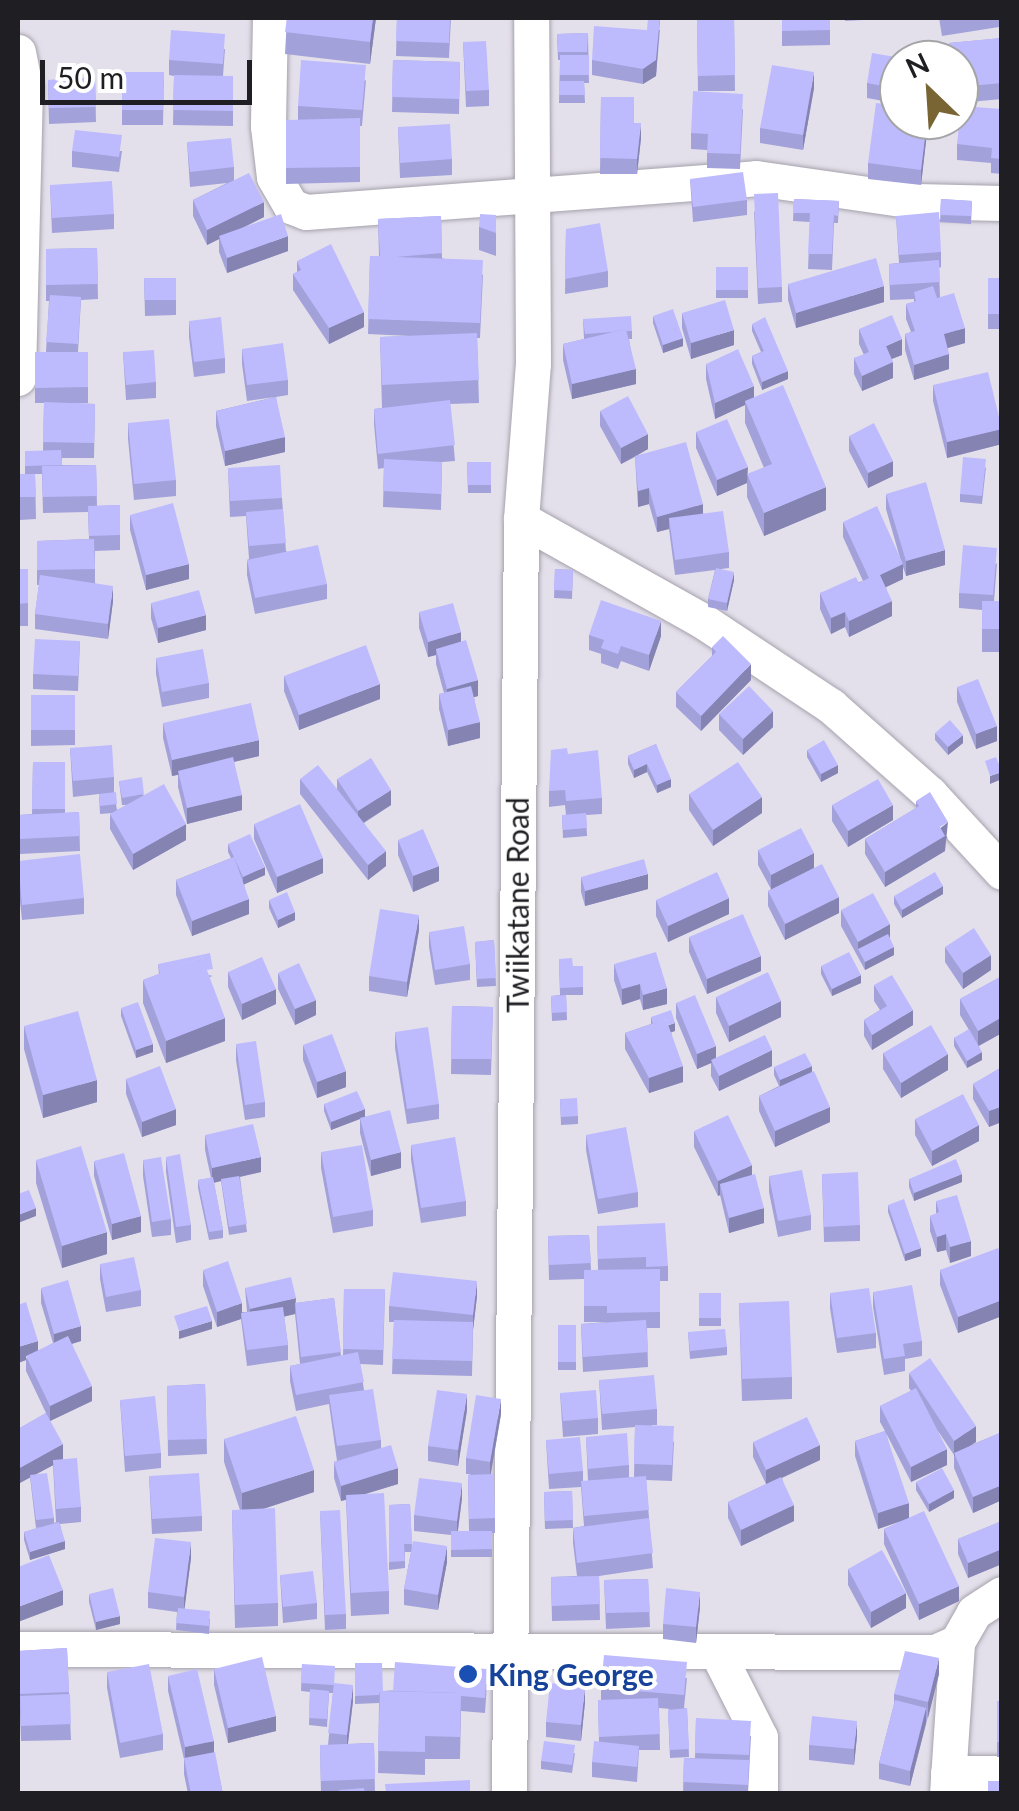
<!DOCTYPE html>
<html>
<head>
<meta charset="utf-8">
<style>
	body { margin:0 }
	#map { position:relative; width:1019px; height:1811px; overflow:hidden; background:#e4e0eb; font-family:Lato,sans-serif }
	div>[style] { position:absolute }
	.roads { filter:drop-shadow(0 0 2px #a6a2ad) drop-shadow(0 0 2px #a6a2ad) }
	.minor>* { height:35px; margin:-17.5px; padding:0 17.5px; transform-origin:17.5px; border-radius:17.5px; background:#fff }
	.wall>* { inset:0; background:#a3a1da }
	.shaded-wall>* { inset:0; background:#8483b2 }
	.building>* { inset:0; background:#bdbbfe }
	.dots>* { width:28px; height:28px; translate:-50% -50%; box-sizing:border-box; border:5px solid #fff; border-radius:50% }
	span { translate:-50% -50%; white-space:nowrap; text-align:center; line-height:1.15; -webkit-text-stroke:8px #fff; paint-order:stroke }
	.street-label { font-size:30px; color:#1f1e22 }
	.transit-label { font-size:30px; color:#164399; font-weight:700 }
	.left { translate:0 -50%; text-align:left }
	.frame { position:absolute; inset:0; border:20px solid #1f1e22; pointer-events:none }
	.north { position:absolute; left:879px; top:40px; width:100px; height:100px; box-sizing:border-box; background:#fff; border:2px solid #a5a5a7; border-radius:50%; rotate:335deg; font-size:28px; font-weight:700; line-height:40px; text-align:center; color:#1f1e22 }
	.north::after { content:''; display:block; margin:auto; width:35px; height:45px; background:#796534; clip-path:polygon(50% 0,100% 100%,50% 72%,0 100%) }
	.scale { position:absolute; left:40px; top:60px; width:212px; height:45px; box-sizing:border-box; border:5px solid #1f1e22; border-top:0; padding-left:12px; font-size:30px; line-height:35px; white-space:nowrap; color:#1f1e22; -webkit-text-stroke:8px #fff; paint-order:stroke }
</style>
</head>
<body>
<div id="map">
	<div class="roads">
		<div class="minor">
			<i style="left:270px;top:18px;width:108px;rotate:91.1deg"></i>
			<i style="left:268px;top:126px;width:51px;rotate:83.3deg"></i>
			<i style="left:274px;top:177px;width:34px;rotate:60deg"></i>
			<i style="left:291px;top:206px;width:16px;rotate:22deg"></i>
			<i style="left:306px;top:212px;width:451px;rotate:-4.3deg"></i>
			<i style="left:756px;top:178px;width:162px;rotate:8.2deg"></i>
			<i style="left:916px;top:201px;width:86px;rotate:1.3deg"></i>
			<i style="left:18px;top:52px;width:37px;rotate:79deg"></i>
			<i style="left:25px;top:88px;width:290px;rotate:91.4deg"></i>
			<i style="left:521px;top:519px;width:209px;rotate:29.3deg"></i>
			<i style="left:703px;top:621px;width:154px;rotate:33.6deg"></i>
			<i style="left:831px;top:706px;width:132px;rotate:41.6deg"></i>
			<i style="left:930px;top:794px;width:106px;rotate:47.3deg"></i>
			<i style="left:18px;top:1649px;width:917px;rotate:0.19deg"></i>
			<i style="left:935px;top:1652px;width:24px;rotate:-24deg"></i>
			<i style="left:957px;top:1642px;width:34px;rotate:-60deg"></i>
			<i style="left:974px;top:1612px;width:33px;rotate:-33deg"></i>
			<i style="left:717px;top:1652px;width:95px;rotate:63.2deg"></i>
			<i style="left:760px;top:1737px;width:57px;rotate:90deg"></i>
			<i style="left:948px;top:1773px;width:54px"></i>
			<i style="left:509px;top:1794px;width:1275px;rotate:-89.46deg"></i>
			<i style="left:521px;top:519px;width:155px;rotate:-85.6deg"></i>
			<i style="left:533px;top:364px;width:346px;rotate:-90.3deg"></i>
			<i style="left:947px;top:1794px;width:152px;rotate:-86.2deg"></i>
		</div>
	</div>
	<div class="wall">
		<i style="clip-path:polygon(287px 18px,376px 18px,370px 64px,285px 54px)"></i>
		<i style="clip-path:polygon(397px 18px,451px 18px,449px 58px,396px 56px)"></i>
		<i style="clip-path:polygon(697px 18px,734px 18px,735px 91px,698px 91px)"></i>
		<i style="clip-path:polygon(782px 18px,830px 18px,830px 45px,782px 46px)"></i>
		<i style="clip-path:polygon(845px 18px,882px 18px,882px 19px,845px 21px)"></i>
		<i style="clip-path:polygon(939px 18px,999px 18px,999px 27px,942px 36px)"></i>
		<i style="clip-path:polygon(647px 30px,660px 30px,656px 76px,643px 84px,592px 75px,592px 60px)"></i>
		<i style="clip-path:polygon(588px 33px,589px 83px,584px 83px,585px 103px,559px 103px,560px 60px,558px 60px,557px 34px)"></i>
		<i style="clip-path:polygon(1002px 38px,1002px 99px,959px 103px,959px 60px,949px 60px,949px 43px)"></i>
		<i style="clip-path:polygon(463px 42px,489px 90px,489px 106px,466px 107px)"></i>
		<i style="clip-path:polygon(225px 49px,223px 76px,233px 76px,233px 126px,173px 125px,174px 76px,169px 75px,169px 60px)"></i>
		<i style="clip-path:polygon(393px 60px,460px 62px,459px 114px,392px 112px)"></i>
		<i style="clip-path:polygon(899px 60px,899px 104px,867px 98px,867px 83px)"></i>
		<i style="clip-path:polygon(122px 72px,164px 72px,163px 125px,122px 125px)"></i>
		<i style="clip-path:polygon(95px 78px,96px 122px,49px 124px,48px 80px)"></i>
		<i style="clip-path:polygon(366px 80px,362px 126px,360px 126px,360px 182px,286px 184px,286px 120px,298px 120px,298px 106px)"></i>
		<i style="clip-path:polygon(814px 88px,803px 150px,760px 143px,760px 128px)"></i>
		<i style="clip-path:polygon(601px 97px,634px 123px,641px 138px,637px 174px,600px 174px)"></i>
		<i style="clip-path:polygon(743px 109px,740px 169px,707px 168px,707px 150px,691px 149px,691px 133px)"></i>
		<i style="clip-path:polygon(1002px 109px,1002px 174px,991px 173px,991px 163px,957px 160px,957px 144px)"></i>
		<i style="clip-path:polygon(928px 120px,921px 185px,868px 179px,868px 163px)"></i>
		<i style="clip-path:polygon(398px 127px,452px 159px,452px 175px,400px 178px)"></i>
		<i style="clip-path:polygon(187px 142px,234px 167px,234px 180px,264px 217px,243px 228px,288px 251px,227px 273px,219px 252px,219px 239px,207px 245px,193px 216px,193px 200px,227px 183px,190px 187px)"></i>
		<i style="clip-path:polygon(72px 151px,122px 151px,119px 172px,72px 167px)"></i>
		<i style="clip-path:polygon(690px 179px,747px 200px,747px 215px,693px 222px)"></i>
		<i style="clip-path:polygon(50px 185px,114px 214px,114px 229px,52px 233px)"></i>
		<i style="clip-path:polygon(794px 199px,839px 201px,838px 223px,834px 223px,832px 270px,808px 269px,810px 222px,793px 221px)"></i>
		<i style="clip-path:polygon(941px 199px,972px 201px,971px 224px,940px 222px)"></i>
		<i style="clip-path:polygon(754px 210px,782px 287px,782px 302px,758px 304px)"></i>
		<i style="clip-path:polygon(496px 215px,496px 256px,479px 250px,479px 227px)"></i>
		<i style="clip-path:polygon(441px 216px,442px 258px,483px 275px,480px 338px,477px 338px,479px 403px,450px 404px,455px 461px,442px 462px,441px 510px,383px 507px,384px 468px,378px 469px,374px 424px,374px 409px,382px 408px,380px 337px,410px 336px,368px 334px,370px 256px,379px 256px,378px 219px)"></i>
		<i style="clip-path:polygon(896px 216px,941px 252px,941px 267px,939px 268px,940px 297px,965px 343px,948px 348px,949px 369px,914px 380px,905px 350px,905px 334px,911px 332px,906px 319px,906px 304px,914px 302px,914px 299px,890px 300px,889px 264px,899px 263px)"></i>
		<i style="clip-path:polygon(566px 229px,608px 271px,608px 287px,565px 294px)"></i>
		<i style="clip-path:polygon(97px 248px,98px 299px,81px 300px,78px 352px,88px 352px,88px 403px,64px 403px,95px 404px,94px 458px,62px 458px,62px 465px,96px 465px,97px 506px,120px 505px,120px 550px,95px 551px,95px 583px,113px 601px,108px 639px,35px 629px,35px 614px,39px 585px,37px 585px,37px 541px,89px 539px,88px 512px,43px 513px,42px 474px,35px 474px,36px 519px,20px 520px,20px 474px,25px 474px,25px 451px,43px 451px,44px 403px,35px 403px,35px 352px,46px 352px,49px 301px,46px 301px,46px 249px)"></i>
		<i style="clip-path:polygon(297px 261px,364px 327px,329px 344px,293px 290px,293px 274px,297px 272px)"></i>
		<i style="clip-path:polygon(716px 267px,748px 267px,748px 298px,716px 298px)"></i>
		<i style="clip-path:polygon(144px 278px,176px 278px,176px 315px,145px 316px)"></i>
		<i style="clip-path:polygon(988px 278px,1002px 278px,1002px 329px,988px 329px)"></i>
		<i style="clip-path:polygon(788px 284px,884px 302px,796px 328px,788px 300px)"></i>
		<i style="clip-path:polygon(682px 313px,734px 345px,691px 359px,682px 328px)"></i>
		<i style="clip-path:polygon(653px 316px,683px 346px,663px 353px,653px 323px)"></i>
		<i style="clip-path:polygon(583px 319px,632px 331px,632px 339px,629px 339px,636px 384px,572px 399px,563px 360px,563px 344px,584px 339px)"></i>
		<i style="clip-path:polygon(189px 321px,225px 358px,225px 373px,194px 377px,189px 337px)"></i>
		<i style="clip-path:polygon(752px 324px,788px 379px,762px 390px,752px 364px,752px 356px,761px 352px,752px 331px)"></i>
		<i style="clip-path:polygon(859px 329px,902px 355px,892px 359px,893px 378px,862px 391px,854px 374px,854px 358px,864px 355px,859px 344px)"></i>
		<i style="clip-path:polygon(242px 349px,288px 380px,288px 395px,276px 397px,285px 452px,225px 466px,216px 426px,216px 411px,275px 397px,247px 401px,242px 364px)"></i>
		<i style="clip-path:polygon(123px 352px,156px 382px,156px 398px,126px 400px)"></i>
		<i style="clip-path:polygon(706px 364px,754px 397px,826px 510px,764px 536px,747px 497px,747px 483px,717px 496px,696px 448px,696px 432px,748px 474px,764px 468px,745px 423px,745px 405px,715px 419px,706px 379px)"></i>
		<i style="clip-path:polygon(933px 385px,1002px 425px,1002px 444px,947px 458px,933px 401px)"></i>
		<i style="clip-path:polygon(600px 411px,648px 449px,638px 455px,703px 513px,729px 552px,729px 568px,721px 569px,734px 580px,727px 611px,708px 607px,708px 599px,715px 570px,675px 575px,669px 529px,657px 532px,649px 504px,638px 507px,635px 457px,621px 464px,600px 426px)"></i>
		<i style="clip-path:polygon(128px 423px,176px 480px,176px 496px,134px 500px,128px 439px)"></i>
		<i style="clip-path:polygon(849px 436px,893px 476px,868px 488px,849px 451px)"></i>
		<i style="clip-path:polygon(467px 462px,491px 462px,491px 493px,468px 493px)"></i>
		<i style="clip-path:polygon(986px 467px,982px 504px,960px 502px,960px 494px)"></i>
		<i style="clip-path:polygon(228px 468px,282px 498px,286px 551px,327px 584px,327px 599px,255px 614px,247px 575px,247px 560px,249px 559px,246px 516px,230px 517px)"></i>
		<i style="clip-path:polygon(886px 494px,945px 565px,906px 576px,903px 567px,903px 579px,886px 587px,892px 616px,849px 637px,845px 627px,831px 634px,820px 609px,820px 593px,863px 581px,843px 537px,843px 522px,900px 558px,886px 509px)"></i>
		<i style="clip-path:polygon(130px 515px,189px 579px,146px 590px,130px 530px)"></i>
		<i style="clip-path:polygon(997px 563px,994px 601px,1001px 601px,1002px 588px,1002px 652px,982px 652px,982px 610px,959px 608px,959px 593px)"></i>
		<i style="clip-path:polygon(18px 569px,28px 569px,28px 626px,18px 626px)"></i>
		<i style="clip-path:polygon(555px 569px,573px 570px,572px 599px,554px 598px)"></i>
		<i style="clip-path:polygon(151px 603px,206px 630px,158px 643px,151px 618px)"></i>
		<i style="clip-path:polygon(419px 612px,461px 642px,478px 696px,474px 697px,480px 738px,448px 746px,439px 709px,439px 694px,444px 693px,436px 664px,436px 655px,428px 657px,419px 628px)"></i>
		<i style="clip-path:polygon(589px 635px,661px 636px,649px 671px,621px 661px,618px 669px,601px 663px,601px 654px,589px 650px)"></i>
		<i style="clip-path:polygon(80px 641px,78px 691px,33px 689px,33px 674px)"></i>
		<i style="clip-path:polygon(712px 647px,751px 680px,701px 731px,676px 707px,676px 692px,712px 656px)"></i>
		<i style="clip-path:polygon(156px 658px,209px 683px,209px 698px,162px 707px,156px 674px)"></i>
		<i style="clip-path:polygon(284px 676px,380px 699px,299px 730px,284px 691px)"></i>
		<i style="clip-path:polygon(957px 687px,997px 741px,976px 749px,957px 702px)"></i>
		<i style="clip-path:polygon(31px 695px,75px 695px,75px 745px,31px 746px)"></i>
		<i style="clip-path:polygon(719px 714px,773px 727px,743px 755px,719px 730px)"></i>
		<i style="clip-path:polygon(163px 723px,259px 756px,234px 762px,242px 810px,187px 824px,178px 787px,178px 775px,172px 776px,163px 738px)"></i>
		<i style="clip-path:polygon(935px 733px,963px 743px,948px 755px,935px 740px)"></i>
		<i style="clip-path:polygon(656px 744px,671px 787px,657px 793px,647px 772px,634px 778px,628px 764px,628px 756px)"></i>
		<i style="clip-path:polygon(70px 748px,114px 777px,114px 792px,117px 810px,127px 805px,122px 805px,119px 781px,144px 795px,186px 840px,133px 870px,110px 829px,110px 814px,113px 813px,100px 814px,99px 794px,73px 797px)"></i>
		<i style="clip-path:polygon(807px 750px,838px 773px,821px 782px,807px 757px)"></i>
		<i style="clip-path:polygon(568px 754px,602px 798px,602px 814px,586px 815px,587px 836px,563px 838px,562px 815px,566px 815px,565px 805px,549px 807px,549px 791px)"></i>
		<i style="clip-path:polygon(33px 762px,65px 762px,65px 813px,79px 812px,80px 851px,20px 854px,19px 815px,32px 814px)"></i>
		<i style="clip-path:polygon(300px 779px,337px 789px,337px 779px,391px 805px,364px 823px,386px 866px,368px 880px,300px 794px)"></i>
		<i style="clip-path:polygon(689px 794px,762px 813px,713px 846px,689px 810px)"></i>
		<i style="clip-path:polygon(916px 801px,948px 838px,945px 839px,945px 851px,885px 887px,865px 854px,865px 839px,916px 808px)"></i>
		<i style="clip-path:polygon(832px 805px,893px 820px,848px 847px,832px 821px)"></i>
		<i style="clip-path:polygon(254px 824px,323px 873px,277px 893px,254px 839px)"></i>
		<i style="clip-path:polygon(398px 840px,439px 881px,413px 892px,398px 855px)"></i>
		<i style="clip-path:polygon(228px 844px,265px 875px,244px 884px,249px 914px,192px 936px,176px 895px,176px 880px,231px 858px,228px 852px)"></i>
		<i style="clip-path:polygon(758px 850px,814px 868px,839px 913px,785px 940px,768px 906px,768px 891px,771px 889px,758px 865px)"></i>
		<i style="clip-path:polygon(18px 861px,84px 898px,84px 914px,22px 920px,18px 884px)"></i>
		<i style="clip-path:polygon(581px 877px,648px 889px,585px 906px,581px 892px)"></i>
		<i style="clip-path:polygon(943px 894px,902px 918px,894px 904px,894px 896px)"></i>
		<i style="clip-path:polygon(269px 900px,295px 920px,278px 928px,269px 908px)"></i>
		<i style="clip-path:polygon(656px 900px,729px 914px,668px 942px,656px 916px)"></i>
		<i style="clip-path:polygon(841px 910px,890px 939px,894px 955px,865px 970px,841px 926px)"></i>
		<i style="clip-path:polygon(419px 930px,407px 997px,369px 991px,369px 976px)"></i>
		<i style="clip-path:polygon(429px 932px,470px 964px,470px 980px,435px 985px,429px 947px)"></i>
		<i style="clip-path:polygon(689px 937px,761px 971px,707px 994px,689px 952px)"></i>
		<i style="clip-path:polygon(494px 940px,496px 986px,477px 987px,475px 942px)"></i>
		<i style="clip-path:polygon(945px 947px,991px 970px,963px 989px,945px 962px)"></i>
		<i style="clip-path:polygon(559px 959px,573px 966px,583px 966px,583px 995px,566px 995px,567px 1020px,552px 1021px,551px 996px,560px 995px)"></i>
		<i style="clip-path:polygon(158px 964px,213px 976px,209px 977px,225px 1041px,166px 1063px,143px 1003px,143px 980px,159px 974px)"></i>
		<i style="clip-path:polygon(614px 964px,667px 1004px,643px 1010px,640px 999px,622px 1005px,614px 980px)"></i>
		<i style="clip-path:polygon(821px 966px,861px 983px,832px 996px,821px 974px)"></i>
		<i style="clip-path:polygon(228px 972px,276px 1004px,242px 1020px,228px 987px)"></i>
		<i style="clip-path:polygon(278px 973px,316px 1015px,295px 1025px,278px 989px)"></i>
		<i style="clip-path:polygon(1002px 976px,1002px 1033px,979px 1046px,982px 1060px,967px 1068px,954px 1046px,954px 1038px,969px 1030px,960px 1015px,960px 999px)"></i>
		<i style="clip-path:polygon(874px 985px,913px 1025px,872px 1050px,864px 1036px,864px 1020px,880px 1010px,874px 1001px)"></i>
		<i style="clip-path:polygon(716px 997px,781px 1017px,729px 1042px,716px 1013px)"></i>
		<i style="clip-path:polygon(676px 1003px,716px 1058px,772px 1066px,719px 1091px,711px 1076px,711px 1063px,697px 1069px,676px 1018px)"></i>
		<i style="clip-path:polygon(452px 1006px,493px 1007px,491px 1075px,451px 1074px)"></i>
		<i style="clip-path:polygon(121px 1008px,153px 1052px,136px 1058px,121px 1016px)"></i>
		<i style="clip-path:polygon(651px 1017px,675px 1031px,671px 1032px,683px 1082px,649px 1093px,625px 1049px,625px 1033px,651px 1024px)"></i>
		<i style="clip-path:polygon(24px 1026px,97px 1102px,43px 1118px,24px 1049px)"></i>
		<i style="clip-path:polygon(395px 1032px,439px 1104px,439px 1119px,407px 1124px,395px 1048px)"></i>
		<i style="clip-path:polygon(236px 1044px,265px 1102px,265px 1117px,245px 1120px,236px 1060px)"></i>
		<i style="clip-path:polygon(303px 1045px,346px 1087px,317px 1098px,303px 1060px)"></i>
		<i style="clip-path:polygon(883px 1053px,948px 1070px,901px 1098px,883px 1069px)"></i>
		<i style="clip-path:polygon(774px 1067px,830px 1122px,775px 1147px,759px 1111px,759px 1096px,779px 1086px,774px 1075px)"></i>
		<i style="clip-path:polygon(1002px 1067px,989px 1127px,973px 1099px,973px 1084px)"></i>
		<i style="clip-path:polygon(126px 1079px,176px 1125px,142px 1137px,126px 1094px)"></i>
		<i style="clip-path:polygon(560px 1099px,578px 1116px,578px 1124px,561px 1125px)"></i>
		<i style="clip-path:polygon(324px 1104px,365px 1116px,401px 1168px,371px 1176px,360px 1133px,360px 1119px,331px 1130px,324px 1111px)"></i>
		<i style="clip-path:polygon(915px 1119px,979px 1141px,932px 1166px,915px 1135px)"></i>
		<i style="clip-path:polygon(694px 1131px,752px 1175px,764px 1223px,729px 1233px,720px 1195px,718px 1196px,694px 1147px)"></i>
		<i style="clip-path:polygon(205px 1135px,261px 1172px,240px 1177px,247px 1232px,229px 1235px,221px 1181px,214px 1183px,223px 1230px,223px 1238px,209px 1240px,198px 1188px,198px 1180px,211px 1178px,205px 1150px)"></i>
		<i style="clip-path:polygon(586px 1135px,638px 1192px,638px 1207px,598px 1214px,586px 1150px)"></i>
		<i style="clip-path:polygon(411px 1145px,466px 1201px,466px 1216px,421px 1223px,411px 1160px)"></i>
		<i style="clip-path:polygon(321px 1152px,373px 1210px,373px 1226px,333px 1233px,321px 1168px)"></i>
		<i style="clip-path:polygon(166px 1157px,191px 1225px,191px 1240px,176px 1243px,166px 1172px)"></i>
		<i style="clip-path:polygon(36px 1160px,107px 1254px,62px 1268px,36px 1183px)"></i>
		<i style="clip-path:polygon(143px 1160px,171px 1219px,171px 1235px,152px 1237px,143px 1176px)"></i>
		<i style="clip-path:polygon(94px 1161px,141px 1232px,112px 1240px,94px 1176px)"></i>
		<i style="clip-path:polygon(822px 1174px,860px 1225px,860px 1241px,824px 1242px)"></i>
		<i style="clip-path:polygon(769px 1176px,811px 1215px,811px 1230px,778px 1237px,769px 1192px)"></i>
		<i style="clip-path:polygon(909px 1179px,962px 1182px,914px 1201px,909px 1187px)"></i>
		<i style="clip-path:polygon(936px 1201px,971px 1256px,950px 1263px,946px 1250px,937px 1252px,930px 1231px,930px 1216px,936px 1214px)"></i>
		<i style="clip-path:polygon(888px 1205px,921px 1256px,905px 1261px,888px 1212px)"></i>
		<i style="clip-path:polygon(597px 1226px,668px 1266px,668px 1281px,660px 1281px,660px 1328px,647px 1328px,648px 1367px,583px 1372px,581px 1324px,607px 1322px,584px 1322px,584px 1279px,549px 1280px,548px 1236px,589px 1235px,591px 1270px,598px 1270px)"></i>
		<i style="clip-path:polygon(1002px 1257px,1002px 1316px,958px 1333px,940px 1285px,940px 1270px)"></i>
		<i style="clip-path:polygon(100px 1264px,141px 1290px,141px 1306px,106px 1312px,100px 1279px)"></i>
		<i style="clip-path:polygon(203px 1270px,242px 1312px,247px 1312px,245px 1288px,296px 1303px,334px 1298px,341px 1356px,343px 1356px,344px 1289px,385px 1289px,383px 1365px,360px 1364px,364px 1390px,381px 1440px,381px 1448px,398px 1484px,366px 1494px,389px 1591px,389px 1614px,351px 1616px,346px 1500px,341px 1501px,334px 1478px,334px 1462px,337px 1461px,329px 1404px,296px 1411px,290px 1381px,290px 1366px,300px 1364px,295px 1314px,284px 1316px,288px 1345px,288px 1360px,247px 1366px,241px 1319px,217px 1327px,203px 1286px)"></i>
		<i style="clip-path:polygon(evenodd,41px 1288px,81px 1341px,72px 1344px,92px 1401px,50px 1421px,63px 1459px,81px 1507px,81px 1522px,60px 1524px,65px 1549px,30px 1560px,24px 1540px,24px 1532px,41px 1527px,36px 1528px,30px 1477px,18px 1484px,18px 1429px,46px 1413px,26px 1371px,26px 1360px,18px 1363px,53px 1343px,41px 1303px,41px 1288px,53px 1465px,56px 1522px,54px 1523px,54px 1518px,35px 1474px,53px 1465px)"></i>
		<i style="clip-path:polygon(873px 1292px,922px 1341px,922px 1356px,905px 1359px,905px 1371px,884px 1375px,873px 1307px)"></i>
		<i style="clip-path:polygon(699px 1293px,721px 1293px,721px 1326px,699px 1326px)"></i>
		<i style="clip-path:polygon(830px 1293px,876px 1333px,876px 1348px,837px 1353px,830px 1308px)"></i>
		<i style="clip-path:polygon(477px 1296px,473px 1330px,472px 1376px,392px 1374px,394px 1322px,389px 1322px,389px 1306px)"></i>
		<i style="clip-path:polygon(739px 1303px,792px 1377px,792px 1399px,742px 1401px)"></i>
		<i style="clip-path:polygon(558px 1325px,576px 1325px,576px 1370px,558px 1370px)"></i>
		<i style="clip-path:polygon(688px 1332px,727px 1347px,727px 1355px,690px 1359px)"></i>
		<i style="clip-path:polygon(909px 1373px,976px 1442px,969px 1446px,1002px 1432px,1002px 1500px,973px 1513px,954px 1468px,954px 1455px,938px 1431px,947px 1465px,911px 1482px,886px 1433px,909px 1518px,959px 1601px,919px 1620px,884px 1544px,884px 1529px,902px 1521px,878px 1529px,855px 1456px,855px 1441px,885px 1431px,880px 1422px,880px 1406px,911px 1391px,909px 1388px)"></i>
		<i style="clip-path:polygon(599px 1380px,657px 1409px,657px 1425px,651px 1425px,674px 1442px,672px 1481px,646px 1480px,653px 1568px,599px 1576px,600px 1620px,552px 1621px,551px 1577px,577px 1576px,573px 1543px,573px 1528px,545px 1529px,544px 1492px,572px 1491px,573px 1528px,584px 1526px,581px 1487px,549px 1489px,546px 1440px,583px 1471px,583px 1481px,588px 1481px,586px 1437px,629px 1465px,629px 1477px,634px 1477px,635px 1427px,602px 1430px)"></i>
		<i style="clip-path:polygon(205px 1384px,207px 1454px,168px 1456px,167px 1386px)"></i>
		<i style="clip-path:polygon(560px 1393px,598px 1418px,598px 1434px,563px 1437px)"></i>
		<i style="clip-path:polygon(120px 1400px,161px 1453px,161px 1468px,125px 1472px)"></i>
		<i style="clip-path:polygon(467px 1410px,458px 1466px,428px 1461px,428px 1446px)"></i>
		<i style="clip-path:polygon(501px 1414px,491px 1474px,495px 1518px,495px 1533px,492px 1533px,492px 1557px,451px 1557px,451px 1535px,414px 1531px,414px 1515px,462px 1498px,458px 1531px,469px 1531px,468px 1475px,471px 1474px,466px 1474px,466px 1458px)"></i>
		<i style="clip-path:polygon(224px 1439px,314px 1492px,263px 1509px,278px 1603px,278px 1626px,235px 1628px,232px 1510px,240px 1510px,224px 1462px)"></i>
		<i style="clip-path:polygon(753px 1442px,820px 1460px,782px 1478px,794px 1521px,741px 1546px,728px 1518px,728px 1502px,766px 1484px,753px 1457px)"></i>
		<i style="clip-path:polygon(149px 1476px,202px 1516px,202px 1531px,152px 1534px)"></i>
		<i style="clip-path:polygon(916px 1482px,954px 1498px,929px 1512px,916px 1490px)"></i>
		<i style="clip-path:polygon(410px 1504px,412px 1548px,447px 1562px,438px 1610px,404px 1605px,404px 1589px,411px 1552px,405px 1552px,405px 1568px,389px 1570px,389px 1505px)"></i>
		<i style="clip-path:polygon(320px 1511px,346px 1614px,346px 1629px,325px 1630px)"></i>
		<i style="clip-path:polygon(1002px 1521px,1002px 1564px,968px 1578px,958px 1554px,958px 1539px)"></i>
		<i style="clip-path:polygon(191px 1558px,184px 1609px,210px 1619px,209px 1634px,176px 1630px,177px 1612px,148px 1608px,148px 1592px)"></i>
		<i style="clip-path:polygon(848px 1569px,906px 1608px,871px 1628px,848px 1585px)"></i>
		<i style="clip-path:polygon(280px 1575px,317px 1603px,317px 1619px,283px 1623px)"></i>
		<i style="clip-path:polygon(648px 1579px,650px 1627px,606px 1629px,604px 1580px)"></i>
		<i style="clip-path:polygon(89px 1594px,120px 1624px,96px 1630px,89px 1602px)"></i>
		<i style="clip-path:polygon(700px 1607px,696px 1643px,663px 1639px,663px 1624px)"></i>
		<i style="clip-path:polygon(67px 1648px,71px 1740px,21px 1741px,20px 1710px,18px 1710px,18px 1651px)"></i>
		<i style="clip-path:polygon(355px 1663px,383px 1691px,487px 1684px,485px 1713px,461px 1711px,460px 1759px,425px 1759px,425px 1775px,378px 1773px,379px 1703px,355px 1704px)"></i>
		<i style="clip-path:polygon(302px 1664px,334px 1683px,353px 1701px,348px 1744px,374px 1743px,375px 1794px,321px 1794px,320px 1745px,328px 1745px,333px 1693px,329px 1693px,327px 1727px,309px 1725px,310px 1692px,301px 1691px)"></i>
		<i style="clip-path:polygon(214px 1669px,276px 1731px,228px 1743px,214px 1685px)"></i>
		<i style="clip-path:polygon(107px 1672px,163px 1734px,163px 1750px,120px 1758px,107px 1688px)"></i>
		<i style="clip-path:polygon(939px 1674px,910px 1786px,879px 1779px,879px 1763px,894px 1704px,894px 1694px)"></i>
		<i style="clip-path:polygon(168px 1676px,214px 1752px,223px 1794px,188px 1794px,184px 1774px,184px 1759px,168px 1691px)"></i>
		<i style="clip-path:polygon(687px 1678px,684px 1708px,687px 1708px,689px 1757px,670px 1758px,668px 1710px,670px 1709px,659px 1708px,660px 1750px,639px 1750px,637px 1782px,592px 1777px,592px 1762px,599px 1742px,598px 1700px,601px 1700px,601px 1688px)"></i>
		<i style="clip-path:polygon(997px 1701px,1002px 1701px,1002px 1757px,997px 1757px)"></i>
		<i style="clip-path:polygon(585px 1702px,581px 1741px,546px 1737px,546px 1722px)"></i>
		<i style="clip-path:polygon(696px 1718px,751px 1736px,748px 1794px,683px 1794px,684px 1758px,695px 1758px)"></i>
		<i style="clip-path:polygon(857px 1736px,854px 1765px,809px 1760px,809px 1745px)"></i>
		<i style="clip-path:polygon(575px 1753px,572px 1773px,541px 1769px,541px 1761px)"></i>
	</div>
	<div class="shaded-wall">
		<i style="clip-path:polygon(373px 18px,376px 18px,370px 64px,370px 42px)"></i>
		<i style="clip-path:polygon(660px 18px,656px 76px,643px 84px,643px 69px)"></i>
		<i style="clip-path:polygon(814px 72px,814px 88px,803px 150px,803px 135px)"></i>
		<i style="clip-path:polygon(927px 120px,928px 120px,928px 125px,921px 185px,921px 170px)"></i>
		<i style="clip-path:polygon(641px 123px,641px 138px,637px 174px,637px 159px)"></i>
		<i style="clip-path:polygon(264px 202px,264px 217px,207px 245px,207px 230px)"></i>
		<i style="clip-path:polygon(288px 236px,288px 251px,227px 273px,227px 258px)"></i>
		<i style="clip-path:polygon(884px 286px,884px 302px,796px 328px,796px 313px)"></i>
		<i style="clip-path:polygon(364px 312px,364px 327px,329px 344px,329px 328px)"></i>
		<i style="clip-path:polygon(965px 328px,965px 343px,944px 349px,944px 334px)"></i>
		<i style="clip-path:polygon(734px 330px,734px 345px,691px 359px,691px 343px)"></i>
		<i style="clip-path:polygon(683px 338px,683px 346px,663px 353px,663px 345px)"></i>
		<i style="clip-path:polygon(902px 339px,902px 355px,886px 361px,886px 346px)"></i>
		<i style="clip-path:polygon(949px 354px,949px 369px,914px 380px,914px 365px)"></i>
		<i style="clip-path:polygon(893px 362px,893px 378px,862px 391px,862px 376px)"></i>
		<i style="clip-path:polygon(636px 369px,636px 384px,572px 399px,572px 384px)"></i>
		<i style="clip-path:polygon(788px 371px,788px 379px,762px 390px,762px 382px)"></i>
		<i style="clip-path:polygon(754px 386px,754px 401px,745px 401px,745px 405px,715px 419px,715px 403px)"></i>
		<i style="clip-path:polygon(1002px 429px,1002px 444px,947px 458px,947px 442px)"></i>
		<i style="clip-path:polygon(648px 434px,648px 449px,621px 464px,621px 448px)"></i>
		<i style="clip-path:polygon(285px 437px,285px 452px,225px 466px,225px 451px)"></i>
		<i style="clip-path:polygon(893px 461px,893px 476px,868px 488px,868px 473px)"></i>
		<i style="clip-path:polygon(748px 467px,747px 483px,717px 496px,717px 480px)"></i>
		<i style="clip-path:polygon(826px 487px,826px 510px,764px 536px,764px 513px)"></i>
		<i style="clip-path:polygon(649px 488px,649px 504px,638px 507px,638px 491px)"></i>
		<i style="clip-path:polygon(703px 504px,703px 520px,669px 518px,669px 529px,657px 532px,657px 517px)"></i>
		<i style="clip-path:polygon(945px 550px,945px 565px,906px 576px,906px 561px)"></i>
		<i style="clip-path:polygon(189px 564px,189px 579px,146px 590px,146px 575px)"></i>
		<i style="clip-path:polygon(903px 564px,903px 579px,880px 590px,880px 575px)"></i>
		<i style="clip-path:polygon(734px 572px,734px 580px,727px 611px,727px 603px)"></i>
		<i style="clip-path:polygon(113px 586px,113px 601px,108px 639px,108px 624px)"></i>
		<i style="clip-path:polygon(892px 601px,892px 616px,849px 637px,849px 621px)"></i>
		<i style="clip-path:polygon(845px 612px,845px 627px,831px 634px,831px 618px)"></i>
		<i style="clip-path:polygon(206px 615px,206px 630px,158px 643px,158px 628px)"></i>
		<i style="clip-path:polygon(661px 621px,661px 636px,649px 671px,649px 655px)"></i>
		<i style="clip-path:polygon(461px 632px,461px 648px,436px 649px,436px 655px,428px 657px,428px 642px)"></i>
		<i style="clip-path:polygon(751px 664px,751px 680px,701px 731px,701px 716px)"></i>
		<i style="clip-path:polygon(478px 680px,478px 696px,447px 705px,447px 689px)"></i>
		<i style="clip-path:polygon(380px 684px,380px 699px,299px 730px,299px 715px)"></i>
		<i style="clip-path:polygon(773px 711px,773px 727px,743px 755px,743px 739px)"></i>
		<i style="clip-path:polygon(480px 722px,480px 738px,448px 746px,448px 730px)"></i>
		<i style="clip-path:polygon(997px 726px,997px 741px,976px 749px,976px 734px)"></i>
		<i style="clip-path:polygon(963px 735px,963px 743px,948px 755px,948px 747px)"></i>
		<i style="clip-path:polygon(259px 740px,259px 756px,172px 776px,172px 760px)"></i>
		<i style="clip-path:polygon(647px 764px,647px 772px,634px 778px,634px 770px)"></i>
		<i style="clip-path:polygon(838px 765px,838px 773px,821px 782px,821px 774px)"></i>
		<i style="clip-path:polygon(1002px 772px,1002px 779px,990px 784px,990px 776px)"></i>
		<i style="clip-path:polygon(671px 779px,671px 787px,657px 793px,657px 785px)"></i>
		<i style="clip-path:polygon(391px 790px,391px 805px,358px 826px,358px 811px)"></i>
		<i style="clip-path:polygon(242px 795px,242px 810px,187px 824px,187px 808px)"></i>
		<i style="clip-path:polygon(762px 797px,762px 813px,713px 846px,713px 830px)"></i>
		<i style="clip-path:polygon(893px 805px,893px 820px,848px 847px,848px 831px)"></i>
		<i style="clip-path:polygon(948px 822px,945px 851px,885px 887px,885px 872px)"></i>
		<i style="clip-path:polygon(186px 824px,186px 840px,133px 870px,133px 854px)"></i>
		<i style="clip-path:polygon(386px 851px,386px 866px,368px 880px,368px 865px)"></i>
		<i style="clip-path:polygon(814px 853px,814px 868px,771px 890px,771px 875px)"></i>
		<i style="clip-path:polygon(323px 858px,323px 873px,277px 893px,277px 877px)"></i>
		<i style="clip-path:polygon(439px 866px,439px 881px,413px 892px,413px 876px)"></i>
		<i style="clip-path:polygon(265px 867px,265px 875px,243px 885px,243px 877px)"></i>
		<i style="clip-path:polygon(648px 874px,648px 889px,585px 906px,585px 891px)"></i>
		<i style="clip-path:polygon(943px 886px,943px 894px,902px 918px,902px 910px)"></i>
		<i style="clip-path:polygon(839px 897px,839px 913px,785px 940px,785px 924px)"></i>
		<i style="clip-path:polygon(729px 898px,729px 914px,668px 942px,668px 926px)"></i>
		<i style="clip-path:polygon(249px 899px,249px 914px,192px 936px,192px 921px)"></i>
		<i style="clip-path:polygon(295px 912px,295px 920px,278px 928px,278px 920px)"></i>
		<i style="clip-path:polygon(419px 915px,419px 930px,407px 997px,407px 982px)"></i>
		<i style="clip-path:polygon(890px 924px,890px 940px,858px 949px,858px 942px)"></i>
		<i style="clip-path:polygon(894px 947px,894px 955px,865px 970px,865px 962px)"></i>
		<i style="clip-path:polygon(991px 955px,991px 970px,963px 989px,963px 973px)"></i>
		<i style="clip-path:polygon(761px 956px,761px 971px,707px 994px,707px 979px)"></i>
		<i style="clip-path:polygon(861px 975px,861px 983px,832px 996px,832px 989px)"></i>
		<i style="clip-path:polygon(640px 984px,640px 999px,622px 1005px,622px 989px)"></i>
		<i style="clip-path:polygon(667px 988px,667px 1004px,643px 1010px,643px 995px)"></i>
		<i style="clip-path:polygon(276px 989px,276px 1004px,242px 1020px,242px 1004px)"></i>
		<i style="clip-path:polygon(316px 1000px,316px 1015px,295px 1025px,295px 1009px)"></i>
		<i style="clip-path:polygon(781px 1001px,781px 1017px,729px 1042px,729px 1026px)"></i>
		<i style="clip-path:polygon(913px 1010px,913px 1025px,872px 1050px,872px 1035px)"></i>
		<i style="clip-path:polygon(1002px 1017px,1002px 1033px,978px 1046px,978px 1031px)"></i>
		<i style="clip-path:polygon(225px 1018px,225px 1041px,166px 1063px,166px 1041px)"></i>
		<i style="clip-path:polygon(675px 1023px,675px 1031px,655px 1038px,655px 1030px)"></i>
		<i style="clip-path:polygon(153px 1044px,153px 1052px,136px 1058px,136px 1050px)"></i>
		<i style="clip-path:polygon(716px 1046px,716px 1061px,697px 1069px,697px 1054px)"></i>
		<i style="clip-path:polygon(772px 1050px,772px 1066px,719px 1091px,719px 1076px)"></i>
		<i style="clip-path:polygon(982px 1052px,982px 1060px,967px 1068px,967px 1061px)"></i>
		<i style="clip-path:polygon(948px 1054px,948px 1070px,901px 1098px,901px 1083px)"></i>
		<i style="clip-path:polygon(683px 1066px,683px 1082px,649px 1093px,649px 1078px)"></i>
		<i style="clip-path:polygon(812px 1066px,812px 1074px,780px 1088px,780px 1080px)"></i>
		<i style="clip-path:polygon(346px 1071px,346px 1087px,317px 1098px,317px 1082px)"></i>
		<i style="clip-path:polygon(97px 1080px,97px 1102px,43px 1118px,43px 1095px)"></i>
		<i style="clip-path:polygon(1002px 1106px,1002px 1122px,989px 1127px,989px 1111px)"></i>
		<i style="clip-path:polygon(830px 1107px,830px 1122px,775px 1147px,775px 1131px)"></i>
		<i style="clip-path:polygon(176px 1109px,176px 1125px,142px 1137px,142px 1122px)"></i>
		<i style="clip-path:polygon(365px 1109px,365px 1117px,331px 1130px,331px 1122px)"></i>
		<i style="clip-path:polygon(979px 1125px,979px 1141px,932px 1166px,932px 1151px)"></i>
		<i style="clip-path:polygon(401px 1152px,401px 1168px,371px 1176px,371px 1160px)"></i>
		<i style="clip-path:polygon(261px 1157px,261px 1172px,212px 1183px,212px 1168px)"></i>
		<i style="clip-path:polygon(752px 1165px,752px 1180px,720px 1184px,720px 1195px,718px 1196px,718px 1181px)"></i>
		<i style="clip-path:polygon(962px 1174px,962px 1182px,914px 1201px,914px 1193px)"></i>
		<i style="clip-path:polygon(36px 1208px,36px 1216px,18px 1223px,18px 1215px)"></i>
		<i style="clip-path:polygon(764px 1208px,764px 1223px,729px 1233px,729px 1218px)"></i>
		<i style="clip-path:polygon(141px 1216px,141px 1232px,112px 1240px,112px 1224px)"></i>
		<i style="clip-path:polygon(107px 1232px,107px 1254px,62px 1268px,62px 1246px)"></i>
		<i style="clip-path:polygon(946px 1234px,946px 1250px,937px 1252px,937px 1237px)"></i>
		<i style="clip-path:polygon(971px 1241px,971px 1256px,950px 1263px,950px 1247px)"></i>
		<i style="clip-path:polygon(921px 1248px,921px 1256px,905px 1261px,905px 1254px)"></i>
		<i style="clip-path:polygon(477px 1281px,477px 1296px,473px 1330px,473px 1315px)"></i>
		<i style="clip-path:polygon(296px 1298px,295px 1314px,250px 1325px,250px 1309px)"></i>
		<i style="clip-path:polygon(1002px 1300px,1002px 1316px,958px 1333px,958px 1317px)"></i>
		<i style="clip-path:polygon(242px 1303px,242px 1318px,241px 1313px,241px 1319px,217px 1327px,217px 1312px)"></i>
		<i style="clip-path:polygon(212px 1321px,212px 1329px,179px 1339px,179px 1331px)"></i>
		<i style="clip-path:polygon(81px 1326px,81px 1341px,54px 1349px,54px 1334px)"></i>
		<i style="clip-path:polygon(38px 1341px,38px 1356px,26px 1356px,26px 1360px,18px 1363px,18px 1347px)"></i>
		<i style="clip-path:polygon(92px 1386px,92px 1401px,50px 1421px,50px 1406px)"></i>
		<i style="clip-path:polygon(467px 1394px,467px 1410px,458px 1466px,458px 1450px)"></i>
		<i style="clip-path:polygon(501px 1399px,501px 1414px,490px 1477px,490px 1462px)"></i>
		<i style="clip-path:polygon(976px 1426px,976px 1442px,954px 1456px,954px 1441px)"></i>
		<i style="clip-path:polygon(63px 1444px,63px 1460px,18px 1484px,18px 1469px)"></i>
		<i style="clip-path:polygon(820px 1445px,820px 1460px,766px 1485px,766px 1470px)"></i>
		<i style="clip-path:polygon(947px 1449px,947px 1465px,911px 1482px,911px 1467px)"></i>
		<i style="clip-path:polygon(398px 1468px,398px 1484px,341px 1501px,341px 1486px)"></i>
		<i style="clip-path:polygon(314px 1470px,314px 1492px,242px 1516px,242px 1493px)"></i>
		<i style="clip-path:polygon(462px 1483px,462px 1498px,457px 1536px,457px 1521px)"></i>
		<i style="clip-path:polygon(1002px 1485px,1002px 1500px,973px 1513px,973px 1497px)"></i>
		<i style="clip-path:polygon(954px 1490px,954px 1498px,929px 1512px,929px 1504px)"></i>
		<i style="clip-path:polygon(909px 1503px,909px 1518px,878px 1529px,878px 1513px)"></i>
		<i style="clip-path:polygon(794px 1505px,794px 1521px,741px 1546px,741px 1530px)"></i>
		<i style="clip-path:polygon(65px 1541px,65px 1549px,30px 1560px,30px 1552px)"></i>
		<i style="clip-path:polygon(191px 1542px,191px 1558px,184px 1613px,184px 1597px)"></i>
		<i style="clip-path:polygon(447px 1546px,447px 1562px,438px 1610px,438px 1595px)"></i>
		<i style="clip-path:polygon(1002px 1549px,1002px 1564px,968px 1578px,968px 1563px)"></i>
		<i style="clip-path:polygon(959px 1586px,959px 1601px,919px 1620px,919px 1604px)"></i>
		<i style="clip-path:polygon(63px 1590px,63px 1605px,18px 1622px,18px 1607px)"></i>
		<i style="clip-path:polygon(700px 1592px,700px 1607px,696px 1643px,696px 1627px)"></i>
		<i style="clip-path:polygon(906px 1593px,906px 1608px,871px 1628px,871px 1612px)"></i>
		<i style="clip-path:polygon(120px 1616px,120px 1624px,96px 1630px,96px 1622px)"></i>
		<i style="clip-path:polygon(939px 1658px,939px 1674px,928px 1718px,928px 1702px)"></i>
		<i style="clip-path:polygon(353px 1685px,353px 1701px,347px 1750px,347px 1735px)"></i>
		<i style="clip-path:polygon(585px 1687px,585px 1702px,581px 1741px,581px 1725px)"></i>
		<i style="clip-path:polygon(926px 1708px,926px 1723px,910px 1786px,910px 1771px)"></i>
		<i style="clip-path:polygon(276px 1716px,276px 1731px,228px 1743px,228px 1728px)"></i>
		<i style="clip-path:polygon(857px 1721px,857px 1736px,854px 1765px,854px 1749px)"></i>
		<i style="clip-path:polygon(214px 1741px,214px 1756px,185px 1763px,185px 1747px)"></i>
	</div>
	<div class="building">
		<i style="clip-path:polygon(287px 18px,373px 18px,370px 42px,285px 32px)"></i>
		<i style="clip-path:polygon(397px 18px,450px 18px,449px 43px,396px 41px)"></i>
		<i style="clip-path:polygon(648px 18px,660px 18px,656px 60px,643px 69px,592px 60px,594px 26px,647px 30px)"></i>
		<i style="clip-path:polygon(697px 18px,734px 18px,735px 75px,698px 76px)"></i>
		<i style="clip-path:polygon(782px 18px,830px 18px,830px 30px,782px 31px)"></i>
		<i style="clip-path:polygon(171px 30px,225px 34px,223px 64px,169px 60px)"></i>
		<i style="clip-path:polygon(588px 33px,587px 52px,558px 52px,557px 34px)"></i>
		<i style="clip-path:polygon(1002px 38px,1002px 83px,959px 87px,959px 60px,951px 60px,949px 43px)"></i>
		<i style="clip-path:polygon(486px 41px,489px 90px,466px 91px,463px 42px)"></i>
		<i style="clip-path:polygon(872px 53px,913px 60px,899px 60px,899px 89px,867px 83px)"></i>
		<i style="clip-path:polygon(560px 55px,589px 55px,589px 75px,560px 75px)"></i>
		<i style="clip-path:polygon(301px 60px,366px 65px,362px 110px,298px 106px)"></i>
		<i style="clip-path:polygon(393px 60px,460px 62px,459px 99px,392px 97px)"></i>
		<i style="clip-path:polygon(772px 65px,814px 72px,803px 135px,760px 128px)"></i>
		<i style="clip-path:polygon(122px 72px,164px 72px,163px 110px,122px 110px)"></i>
		<i style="clip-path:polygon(174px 75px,233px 76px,233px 111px,173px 110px)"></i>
		<i style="clip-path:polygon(95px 78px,96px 107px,49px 108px,48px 80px)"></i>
		<i style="clip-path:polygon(559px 81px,584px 81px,585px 95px,559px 95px)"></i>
		<i style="clip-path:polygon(693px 91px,743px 94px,740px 154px,707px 153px,708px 134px,691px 133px)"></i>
		<i style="clip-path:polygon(601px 97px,634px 97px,634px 123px,641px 123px,637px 159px,600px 158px)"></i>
		<i style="clip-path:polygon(876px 103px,899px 106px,899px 120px,927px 120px,921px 170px,868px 163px)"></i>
		<i style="clip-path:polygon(961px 106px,1002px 109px,1002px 159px,991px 158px,992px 148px,957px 144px)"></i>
		<i style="clip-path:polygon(360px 118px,360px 167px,286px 168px,286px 120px)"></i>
		<i style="clip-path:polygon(450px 124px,452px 159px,400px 163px,398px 127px)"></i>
		<i style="clip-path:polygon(75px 130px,122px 135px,119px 157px,72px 151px)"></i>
		<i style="clip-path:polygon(231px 138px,234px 167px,190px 172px,187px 142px)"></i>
		<i style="clip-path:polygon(743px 172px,747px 200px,693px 207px,690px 179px)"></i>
		<i style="clip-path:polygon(249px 173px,264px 202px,207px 230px,193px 200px)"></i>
		<i style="clip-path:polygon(112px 181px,114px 214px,52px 218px,50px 185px)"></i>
		<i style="clip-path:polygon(778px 193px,782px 287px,758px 288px,754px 194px)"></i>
		<i style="clip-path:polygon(794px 199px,839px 201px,838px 216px,833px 215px,834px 213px,793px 213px)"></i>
		<i style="clip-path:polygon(941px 199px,972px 201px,971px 216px,940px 215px)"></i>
		<i style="clip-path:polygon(810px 212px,834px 213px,832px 254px,808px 254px)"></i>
		<i style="clip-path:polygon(939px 212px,941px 252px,899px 255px,896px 216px)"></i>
		<i style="clip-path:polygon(281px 214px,288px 236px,227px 258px,219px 236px)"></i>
		<i style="clip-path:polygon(480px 214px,496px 215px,496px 233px,479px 227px)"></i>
		<i style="clip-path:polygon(441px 216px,442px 253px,396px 257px,483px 260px,480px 323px,368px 319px,370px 256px,380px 256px,378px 219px)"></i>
		<i style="clip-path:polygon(600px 223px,608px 271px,565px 279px,566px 229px)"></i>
		<i style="clip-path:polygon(331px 244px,364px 312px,329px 328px,293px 274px,301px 270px,297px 261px)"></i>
		<i style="clip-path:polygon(97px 248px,98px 284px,46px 285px,46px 249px)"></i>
		<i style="clip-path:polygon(876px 258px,884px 286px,796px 313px,788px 284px)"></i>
		<i style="clip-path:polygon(939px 260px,940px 282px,890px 285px,889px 264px)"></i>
		<i style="clip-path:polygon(716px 267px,748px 267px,748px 290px,716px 290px)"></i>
		<i style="clip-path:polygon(144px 278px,176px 278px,176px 300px,145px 300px)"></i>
		<i style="clip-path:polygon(988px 278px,1002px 278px,1002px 314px,988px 314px)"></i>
		<i style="clip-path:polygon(933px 286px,937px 298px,954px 293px,965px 328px,944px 334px,949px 354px,914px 365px,905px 334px,915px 331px,906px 304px,916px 301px,914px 292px)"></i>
		<i style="clip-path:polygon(50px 295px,81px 297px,78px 344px,46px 342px)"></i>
		<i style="clip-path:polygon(725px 300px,734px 330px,691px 343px,682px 313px)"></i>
		<i style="clip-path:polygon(673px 309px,683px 338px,663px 345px,653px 316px)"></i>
		<i style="clip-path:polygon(892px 315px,902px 339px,886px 346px,893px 362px,862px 376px,854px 358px,869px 352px,859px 329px)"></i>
		<i style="clip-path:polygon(631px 316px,632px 331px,627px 331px,626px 329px,613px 332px,585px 334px,583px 319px)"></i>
		<i style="clip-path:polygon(221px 317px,225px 358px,194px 362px,189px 321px)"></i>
		<i style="clip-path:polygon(765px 317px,788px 371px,762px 382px,752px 356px,764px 351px,752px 324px)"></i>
		<i style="clip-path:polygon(626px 329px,636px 369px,572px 384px,563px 344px)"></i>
		<i style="clip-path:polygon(477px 333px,479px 380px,382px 385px,380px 337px)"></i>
		<i style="clip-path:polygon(283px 343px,288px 380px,247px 385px,242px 349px)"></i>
		<i style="clip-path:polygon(738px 349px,754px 386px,715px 403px,706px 364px)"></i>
		<i style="clip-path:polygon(154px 350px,156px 382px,126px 385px,123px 352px)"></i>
		<i style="clip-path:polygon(35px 352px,88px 352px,88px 387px,35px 388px)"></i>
		<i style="clip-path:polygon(988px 372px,1002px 429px,947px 442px,933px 385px)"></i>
		<i style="clip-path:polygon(783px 385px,826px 487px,764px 513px,747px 474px,772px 464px,745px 401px)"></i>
		<i style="clip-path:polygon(628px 396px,648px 434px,621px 448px,600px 411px)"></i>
		<i style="clip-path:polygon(276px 397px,285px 437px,225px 451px,216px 411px)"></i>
		<i style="clip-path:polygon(450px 400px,455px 445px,378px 454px,374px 409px)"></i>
		<i style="clip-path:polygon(44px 402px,95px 404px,94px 443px,43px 442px)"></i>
		<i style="clip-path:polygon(169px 419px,176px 480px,134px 484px,128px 423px)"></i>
		<i style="clip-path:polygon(727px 419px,748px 467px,717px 480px,696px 432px)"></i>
		<i style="clip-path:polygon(874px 423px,893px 461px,868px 473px,849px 436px)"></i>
		<i style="clip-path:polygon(686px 442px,703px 504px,657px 517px,649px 488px,638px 491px,635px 456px)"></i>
		<i style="clip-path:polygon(61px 450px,62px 465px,25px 466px,25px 451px)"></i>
		<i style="clip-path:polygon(963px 457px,986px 459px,982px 496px,960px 494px)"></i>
		<i style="clip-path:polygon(384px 459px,442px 462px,441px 494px,383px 491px)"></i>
		<i style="clip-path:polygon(467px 462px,491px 462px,491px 485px,468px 485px)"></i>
		<i style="clip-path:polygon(96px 465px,97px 496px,43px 497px,42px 466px)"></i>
		<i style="clip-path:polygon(280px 465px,282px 498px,230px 501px,228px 468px)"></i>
		<i style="clip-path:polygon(20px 474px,35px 474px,36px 497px,20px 497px)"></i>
		<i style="clip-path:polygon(926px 482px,945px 550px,906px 561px,886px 494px)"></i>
		<i style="clip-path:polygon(173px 503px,189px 564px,146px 575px,130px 515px)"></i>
		<i style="clip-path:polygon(120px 505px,120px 535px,89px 536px,88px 506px)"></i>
		<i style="clip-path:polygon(877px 506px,903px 564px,880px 575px,892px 601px,849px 621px,845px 612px,831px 618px,820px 593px,856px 577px,859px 583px,869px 578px,843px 522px)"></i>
		<i style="clip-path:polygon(283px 509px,286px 543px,249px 546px,246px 512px)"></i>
		<i style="clip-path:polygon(723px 511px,729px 552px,675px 560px,669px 518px)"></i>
		<i style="clip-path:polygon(94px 539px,95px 569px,37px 570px,37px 541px)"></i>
		<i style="clip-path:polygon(318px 545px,327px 584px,255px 598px,247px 560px)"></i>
		<i style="clip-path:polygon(963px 545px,997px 548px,993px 595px,959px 593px)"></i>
		<i style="clip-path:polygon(716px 568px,734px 572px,727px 603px,708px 599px)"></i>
		<i style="clip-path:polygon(18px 569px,28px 569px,28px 603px,18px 604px)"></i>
		<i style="clip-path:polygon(555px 569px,573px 570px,572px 591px,554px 590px)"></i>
		<i style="clip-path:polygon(40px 575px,113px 586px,108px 624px,35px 614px)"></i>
		<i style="clip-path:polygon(199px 590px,206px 615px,158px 628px,151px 603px)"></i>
		<i style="clip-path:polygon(601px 600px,661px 621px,649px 655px,621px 646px,618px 654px,601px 648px,604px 640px,589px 635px)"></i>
		<i style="clip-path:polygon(982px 601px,1002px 601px,1002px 629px,982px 629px)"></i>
		<i style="clip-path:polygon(453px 603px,461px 632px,428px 642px,419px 612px)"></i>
		<i style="clip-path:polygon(723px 636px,751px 664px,701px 716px,676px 692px,716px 652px,712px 647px)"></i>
		<i style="clip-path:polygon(35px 639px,80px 641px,78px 676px,33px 674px)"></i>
		<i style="clip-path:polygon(466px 640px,478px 680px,447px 689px,436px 649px)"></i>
		<i style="clip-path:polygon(366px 645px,380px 684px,299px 715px,284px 676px)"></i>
		<i style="clip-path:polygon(203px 649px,209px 683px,162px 692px,156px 658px)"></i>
		<i style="clip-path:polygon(978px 679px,997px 726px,976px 734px,957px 687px)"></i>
		<i style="clip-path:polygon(471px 686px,480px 722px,448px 730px,439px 694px)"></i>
		<i style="clip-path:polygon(749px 686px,773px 711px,743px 739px,719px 714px)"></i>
		<i style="clip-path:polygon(31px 695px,75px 695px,75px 730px,31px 730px)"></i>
		<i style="clip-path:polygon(251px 703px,259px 740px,172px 760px,163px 723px)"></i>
		<i style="clip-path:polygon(950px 720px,963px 735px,948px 747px,935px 733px)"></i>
		<i style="clip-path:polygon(824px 740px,838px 765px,821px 774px,807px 750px)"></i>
		<i style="clip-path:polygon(656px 744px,671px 779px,657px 785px,647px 764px,634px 770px,628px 756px)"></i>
		<i style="clip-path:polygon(112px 745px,114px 777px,73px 781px,70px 748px)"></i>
		<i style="clip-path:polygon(567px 748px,568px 754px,598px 750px,602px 798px,566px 801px,565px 790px,549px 791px,551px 750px)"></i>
		<i style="clip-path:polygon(233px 757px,242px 795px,187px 808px,178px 771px)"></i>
		<i style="clip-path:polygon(996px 757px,1002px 772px,990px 776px,985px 761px)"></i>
		<i style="clip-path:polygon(371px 758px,391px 790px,358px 811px,337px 779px)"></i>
		<i style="clip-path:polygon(33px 762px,65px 762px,65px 809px,32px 809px)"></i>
		<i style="clip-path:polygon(738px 762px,762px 797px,713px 830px,689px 794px)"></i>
		<i style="clip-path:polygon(318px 765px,386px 851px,368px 865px,300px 779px)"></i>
		<i style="clip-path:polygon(142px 777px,144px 794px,122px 798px,119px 781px)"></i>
		<i style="clip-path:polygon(878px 779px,893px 805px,848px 831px,832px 805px)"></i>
		<i style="clip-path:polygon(164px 784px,186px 824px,133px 854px,110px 814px)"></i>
		<i style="clip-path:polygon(116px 792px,117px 804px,100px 806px,99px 794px)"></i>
		<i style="clip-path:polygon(930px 792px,948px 822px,940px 827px,945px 836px,885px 872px,865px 839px,919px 806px,916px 801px)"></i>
		<i style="clip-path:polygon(300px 804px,323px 858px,277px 877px,254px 824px)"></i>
		<i style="clip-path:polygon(79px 812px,80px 836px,20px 839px,19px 815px)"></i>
		<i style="clip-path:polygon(586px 813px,587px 828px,563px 830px,562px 815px)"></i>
		<i style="clip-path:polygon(801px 828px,814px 853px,771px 875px,758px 850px)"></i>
		<i style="clip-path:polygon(423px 829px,439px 866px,413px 876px,398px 840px)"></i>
		<i style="clip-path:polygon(250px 834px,265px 867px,243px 877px,228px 844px)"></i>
		<i style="clip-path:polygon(80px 854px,84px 898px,22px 905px,18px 861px)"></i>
		<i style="clip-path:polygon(234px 857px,249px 899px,192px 921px,176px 880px)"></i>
		<i style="clip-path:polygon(644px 859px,648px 874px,585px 891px,581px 877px)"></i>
		<i style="clip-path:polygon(822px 864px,839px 897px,785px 924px,768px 891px)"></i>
		<i style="clip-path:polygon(717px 872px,729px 898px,668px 926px,656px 900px)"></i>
		<i style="clip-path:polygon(935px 872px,943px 886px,902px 910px,894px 896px)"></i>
		<i style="clip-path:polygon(287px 892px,295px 912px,278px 920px,269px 900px)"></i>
		<i style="clip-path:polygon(873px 893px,890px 924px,858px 942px,841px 910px)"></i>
		<i style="clip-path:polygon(380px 909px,419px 915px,407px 982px,369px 976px)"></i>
		<i style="clip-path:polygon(743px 914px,761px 956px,707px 979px,689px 937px)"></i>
		<i style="clip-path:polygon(464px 926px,470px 964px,435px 970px,429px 932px)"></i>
		<i style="clip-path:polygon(974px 928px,991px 955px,963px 973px,945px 947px)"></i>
		<i style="clip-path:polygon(888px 934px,894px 947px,865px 962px,858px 949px)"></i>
		<i style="clip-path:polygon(494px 940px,496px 978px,477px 979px,475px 942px)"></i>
		<i style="clip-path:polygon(656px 952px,667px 988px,643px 995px,640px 984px,622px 989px,614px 964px)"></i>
		<i style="clip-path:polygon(849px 952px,861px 975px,832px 989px,821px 966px)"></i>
		<i style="clip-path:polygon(210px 953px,213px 969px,206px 970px,202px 957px,160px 974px,158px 964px)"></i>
		<i style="clip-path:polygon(202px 957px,225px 1018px,166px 1041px,143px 980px)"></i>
		<i style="clip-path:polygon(262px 957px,276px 989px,242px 1004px,228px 972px)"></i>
		<i style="clip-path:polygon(572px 958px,573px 966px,583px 966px,583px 987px,560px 988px,559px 959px)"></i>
		<i style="clip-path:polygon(299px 963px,316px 1000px,295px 1009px,278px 973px)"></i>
		<i style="clip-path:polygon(768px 972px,781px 1001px,729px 1026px,716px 997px)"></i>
		<i style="clip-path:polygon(892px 975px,913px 1010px,872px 1035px,864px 1020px,887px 1006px,874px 985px)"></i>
		<i style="clip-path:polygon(1002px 976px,1002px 1017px,978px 1031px,960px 999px)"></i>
		<i style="clip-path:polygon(566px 995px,567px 1012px,552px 1013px,551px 996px)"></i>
		<i style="clip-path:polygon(695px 995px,716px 1046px,697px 1054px,676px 1003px)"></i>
		<i style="clip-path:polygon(138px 1002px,153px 1044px,136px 1050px,121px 1008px)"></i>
		<i style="clip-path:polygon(452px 1006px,493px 1007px,491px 1059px,451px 1059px)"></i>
		<i style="clip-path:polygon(671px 1010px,675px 1023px,668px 1025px,666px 1019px,653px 1024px,651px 1017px)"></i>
		<i style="clip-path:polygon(78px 1011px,97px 1080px,43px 1095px,24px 1026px)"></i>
		<i style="clip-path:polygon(666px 1019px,683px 1066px,649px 1078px,625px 1033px)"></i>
		<i style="clip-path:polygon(931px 1025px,948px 1054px,901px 1083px,883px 1053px)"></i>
		<i style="clip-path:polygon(428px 1027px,439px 1104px,407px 1109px,395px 1032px)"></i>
		<i style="clip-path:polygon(969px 1029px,982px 1052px,967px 1061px,954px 1038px)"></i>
		<i style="clip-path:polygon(332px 1034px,346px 1071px,317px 1082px,303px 1045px)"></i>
		<i style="clip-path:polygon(765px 1035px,772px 1050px,719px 1076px,711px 1060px)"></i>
		<i style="clip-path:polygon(256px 1041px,265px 1102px,245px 1105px,236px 1044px)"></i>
		<i style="clip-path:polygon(805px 1053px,812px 1066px,780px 1080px,774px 1067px)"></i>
		<i style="clip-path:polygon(160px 1066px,176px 1109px,142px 1122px,126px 1079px)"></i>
		<i style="clip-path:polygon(1002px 1067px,1002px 1106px,989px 1111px,973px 1084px)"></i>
		<i style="clip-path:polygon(814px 1071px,830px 1107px,775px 1131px,759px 1096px)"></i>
		<i style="clip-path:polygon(357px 1091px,365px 1109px,331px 1122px,324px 1104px)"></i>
		<i style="clip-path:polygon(963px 1094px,979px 1125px,932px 1151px,915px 1119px)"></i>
		<i style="clip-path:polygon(577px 1098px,578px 1116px,561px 1117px,560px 1099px)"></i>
		<i style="clip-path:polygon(390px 1110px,401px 1152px,371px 1160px,360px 1118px)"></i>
		<i style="clip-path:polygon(728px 1115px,752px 1165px,718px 1181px,694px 1131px)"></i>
		<i style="clip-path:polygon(253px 1124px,261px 1157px,212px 1168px,205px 1135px)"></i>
		<i style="clip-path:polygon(626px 1127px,638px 1192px,598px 1199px,586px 1135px)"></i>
		<i style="clip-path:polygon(455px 1137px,466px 1201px,421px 1208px,411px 1145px)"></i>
		<i style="clip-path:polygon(362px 1145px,373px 1210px,333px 1217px,321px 1152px)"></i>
		<i style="clip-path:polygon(81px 1146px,107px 1232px,62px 1246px,36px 1160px)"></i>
		<i style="clip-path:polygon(124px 1153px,141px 1216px,112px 1224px,94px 1161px)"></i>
		<i style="clip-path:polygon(180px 1154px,191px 1225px,176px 1227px,166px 1157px)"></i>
		<i style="clip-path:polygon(161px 1157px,171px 1219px,152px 1222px,143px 1160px)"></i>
		<i style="clip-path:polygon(956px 1159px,962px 1174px,914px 1193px,909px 1179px)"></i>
		<i style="clip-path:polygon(802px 1170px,811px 1215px,778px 1221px,769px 1176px)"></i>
		<i style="clip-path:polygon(858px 1172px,860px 1225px,824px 1227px,822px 1174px)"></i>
		<i style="clip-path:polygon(755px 1174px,764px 1208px,729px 1218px,720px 1184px)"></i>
		<i style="clip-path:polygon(239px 1176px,247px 1224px,229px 1227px,221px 1179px)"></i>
		<i style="clip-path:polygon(213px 1177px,223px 1230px,209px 1232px,198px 1180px)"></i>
		<i style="clip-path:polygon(29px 1190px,36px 1208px,18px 1215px,18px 1194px)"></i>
		<i style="clip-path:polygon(957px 1195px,971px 1241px,950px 1247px,946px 1234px,937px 1237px,930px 1216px,939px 1212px,936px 1201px)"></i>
		<i style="clip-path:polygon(904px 1199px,921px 1248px,905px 1254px,888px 1205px)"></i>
		<i style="clip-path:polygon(665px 1223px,668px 1266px,646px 1267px,646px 1257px,598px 1259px,597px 1226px)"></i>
		<i style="clip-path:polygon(589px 1235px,591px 1263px,549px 1265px,548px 1236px)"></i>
		<i style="clip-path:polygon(998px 1248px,1002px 1257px,1002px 1300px,958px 1317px,940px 1270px)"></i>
		<i style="clip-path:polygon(134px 1257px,141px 1290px,106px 1297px,100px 1264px)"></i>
		<i style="clip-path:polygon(228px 1261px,242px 1303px,217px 1312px,203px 1270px)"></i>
		<i style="clip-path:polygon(660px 1269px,660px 1312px,607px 1313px,607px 1306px,584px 1306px,584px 1270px)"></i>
		<i style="clip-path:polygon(393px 1272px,477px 1281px,473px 1315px,389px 1306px)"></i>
		<i style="clip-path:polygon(291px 1277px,296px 1298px,250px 1309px,245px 1288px)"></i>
		<i style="clip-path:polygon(68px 1280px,81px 1326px,54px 1334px,41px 1288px)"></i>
		<i style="clip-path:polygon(912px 1285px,922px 1341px,903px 1344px,905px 1356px,884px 1359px,873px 1292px)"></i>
		<i style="clip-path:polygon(869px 1288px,876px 1333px,837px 1338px,830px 1293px)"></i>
		<i style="clip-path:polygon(344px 1289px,385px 1289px,383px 1350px,343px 1349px)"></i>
		<i style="clip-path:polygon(699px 1293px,721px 1293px,721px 1318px,699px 1318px)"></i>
		<i style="clip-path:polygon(334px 1298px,341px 1352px,301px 1357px,295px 1303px)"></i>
		<i style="clip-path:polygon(789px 1301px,792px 1377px,742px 1379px,739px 1303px)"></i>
		<i style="clip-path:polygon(26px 1302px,38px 1341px,18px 1347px,18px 1305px)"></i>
		<i style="clip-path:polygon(207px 1306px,212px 1321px,179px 1331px,174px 1316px)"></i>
		<i style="clip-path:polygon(283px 1307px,288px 1345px,247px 1350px,241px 1313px)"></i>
		<i style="clip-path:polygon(394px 1320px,473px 1322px,472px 1361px,392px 1359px)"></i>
		<i style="clip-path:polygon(646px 1320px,648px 1352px,583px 1357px,581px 1324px)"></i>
		<i style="clip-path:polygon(558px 1325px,576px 1325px,576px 1362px,558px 1362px)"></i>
		<i style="clip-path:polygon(725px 1329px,727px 1347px,690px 1351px,688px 1332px)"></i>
		<i style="clip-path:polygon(68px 1336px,92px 1386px,50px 1406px,26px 1356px)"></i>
		<i style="clip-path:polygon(358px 1352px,364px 1382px,296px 1395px,290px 1366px)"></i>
		<i style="clip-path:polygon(930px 1358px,976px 1426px,954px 1441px,909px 1373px)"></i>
		<i style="clip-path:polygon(654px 1375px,657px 1409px,602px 1414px,599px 1380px)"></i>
		<i style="clip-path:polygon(205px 1384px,207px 1439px,168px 1440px,167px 1386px)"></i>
		<i style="clip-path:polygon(916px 1388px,947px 1449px,911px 1467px,880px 1406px)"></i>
		<i style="clip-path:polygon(373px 1389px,381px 1440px,337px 1446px,329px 1395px)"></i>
		<i style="clip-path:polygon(437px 1390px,467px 1394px,458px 1450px,428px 1446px)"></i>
		<i style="clip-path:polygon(596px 1390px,598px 1418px,563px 1421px,560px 1393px)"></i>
		<i style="clip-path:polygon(476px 1395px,501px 1399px,490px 1462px,466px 1458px)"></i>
		<i style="clip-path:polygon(155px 1396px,161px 1453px,125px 1456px,120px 1400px)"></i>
		<i style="clip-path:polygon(46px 1413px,63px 1444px,18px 1469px,18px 1429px)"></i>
		<i style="clip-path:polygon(296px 1416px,314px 1470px,242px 1493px,224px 1439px)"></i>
		<i style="clip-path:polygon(807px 1417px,820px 1445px,766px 1470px,753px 1442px)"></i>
		<i style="clip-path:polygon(635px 1425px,674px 1426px,672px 1465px,634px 1464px)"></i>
		<i style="clip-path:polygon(885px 1431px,909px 1503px,878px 1513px,855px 1441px)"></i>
		<i style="clip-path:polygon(1002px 1432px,1002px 1485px,973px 1497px,954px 1453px)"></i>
		<i style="clip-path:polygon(627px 1433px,629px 1465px,588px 1469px,586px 1437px)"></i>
		<i style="clip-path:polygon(580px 1437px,583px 1471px,549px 1474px,546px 1440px)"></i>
		<i style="clip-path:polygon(391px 1445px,398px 1468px,341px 1486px,334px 1462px)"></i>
		<i style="clip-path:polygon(77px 1458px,81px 1507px,56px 1509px,53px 1460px)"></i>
		<i style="clip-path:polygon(942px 1468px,954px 1490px,929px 1504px,916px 1482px)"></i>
		<i style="clip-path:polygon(47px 1473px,54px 1518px,36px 1520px,30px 1475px)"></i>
		<i style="clip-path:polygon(199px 1473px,202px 1516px,152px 1519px,149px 1476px)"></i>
		<i style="clip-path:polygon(494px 1474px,495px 1518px,469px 1519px,468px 1475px)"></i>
		<i style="clip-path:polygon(646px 1476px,649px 1510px,584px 1516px,581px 1481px)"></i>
		<i style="clip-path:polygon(781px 1477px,794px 1505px,741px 1530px,728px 1502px)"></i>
		<i style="clip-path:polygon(419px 1478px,462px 1483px,457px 1521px,414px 1515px)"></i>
		<i style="clip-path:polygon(572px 1491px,573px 1520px,545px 1521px,544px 1492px)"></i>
		<i style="clip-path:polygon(384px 1493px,389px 1591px,351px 1593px,346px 1495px)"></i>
		<i style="clip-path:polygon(410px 1504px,412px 1544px,404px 1544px,405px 1561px,389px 1562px,389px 1505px)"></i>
		<i style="clip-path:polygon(275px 1508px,278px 1603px,235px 1605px,232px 1510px)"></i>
		<i style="clip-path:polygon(340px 1510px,346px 1614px,325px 1615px,320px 1511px)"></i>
		<i style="clip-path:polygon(924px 1511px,959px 1586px,919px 1604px,884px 1529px)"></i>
		<i style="clip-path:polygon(649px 1518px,653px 1553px,577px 1563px,573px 1528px)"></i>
		<i style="clip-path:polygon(1002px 1521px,1002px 1549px,968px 1563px,958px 1539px)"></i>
		<i style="clip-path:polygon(59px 1522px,65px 1541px,30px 1552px,24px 1532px)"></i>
		<i style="clip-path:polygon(451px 1531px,492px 1531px,492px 1549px,451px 1550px)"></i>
		<i style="clip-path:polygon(155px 1538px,191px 1542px,184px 1597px,148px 1592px)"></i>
		<i style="clip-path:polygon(413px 1541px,447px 1546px,438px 1595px,404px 1589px)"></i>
		<i style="clip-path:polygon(882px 1550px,906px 1593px,871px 1612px,848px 1569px)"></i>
		<i style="clip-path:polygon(49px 1555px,63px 1590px,18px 1607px,18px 1567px)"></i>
		<i style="clip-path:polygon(313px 1571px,317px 1603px,283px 1607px,280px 1575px)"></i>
		<i style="clip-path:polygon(599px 1576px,600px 1604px,552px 1606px,551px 1577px)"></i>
		<i style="clip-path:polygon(648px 1579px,650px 1612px,606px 1613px,604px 1580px)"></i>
		<i style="clip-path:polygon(113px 1588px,120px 1616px,96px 1622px,89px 1594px)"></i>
		<i style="clip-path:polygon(666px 1588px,700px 1592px,696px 1627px,663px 1624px)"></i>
		<i style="clip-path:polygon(178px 1608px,210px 1611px,209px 1626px,176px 1623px)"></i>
		<i style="clip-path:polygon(67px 1648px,69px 1692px,18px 1694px,18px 1651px)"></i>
		<i style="clip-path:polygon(905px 1651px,939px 1658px,928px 1702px,894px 1694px)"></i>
		<i style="clip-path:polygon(604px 1655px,687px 1662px,684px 1695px,601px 1688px)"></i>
		<i style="clip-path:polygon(262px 1657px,276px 1716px,228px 1728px,214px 1669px)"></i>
		<i style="clip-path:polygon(395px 1662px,487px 1669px,485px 1698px,461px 1696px,461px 1693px,393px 1691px)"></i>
		<i style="clip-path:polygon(355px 1663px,382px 1663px,383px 1691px,380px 1691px,379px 1695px,355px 1696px)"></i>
		<i style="clip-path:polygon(149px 1664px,163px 1734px,120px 1743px,107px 1672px)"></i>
		<i style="clip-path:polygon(302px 1664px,335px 1666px,334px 1685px,301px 1683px)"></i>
		<i style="clip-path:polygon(197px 1669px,214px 1741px,185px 1747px,168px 1676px)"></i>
		<i style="clip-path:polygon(334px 1683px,353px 1685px,347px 1735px,328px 1733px)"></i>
		<i style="clip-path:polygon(550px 1683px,585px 1687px,581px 1725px,546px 1722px)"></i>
		<i style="clip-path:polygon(310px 1689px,329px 1691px,327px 1719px,309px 1718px)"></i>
		<i style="clip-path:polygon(380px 1691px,461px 1693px,460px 1737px,425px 1736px,425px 1752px,378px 1751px)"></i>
		<i style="clip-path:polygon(70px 1694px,71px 1724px,21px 1726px,20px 1696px)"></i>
		<i style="clip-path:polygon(658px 1698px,660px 1734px,599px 1737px,598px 1700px)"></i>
		<i style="clip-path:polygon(895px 1700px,926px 1708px,910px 1771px,879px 1763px)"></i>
		<i style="clip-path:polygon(997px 1701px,1002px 1701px,1002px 1742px,997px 1742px)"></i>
		<i style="clip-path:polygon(687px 1708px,689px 1749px,670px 1750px,668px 1710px)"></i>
		<i style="clip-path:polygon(812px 1716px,857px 1721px,854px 1749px,809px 1745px)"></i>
		<i style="clip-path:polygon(696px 1718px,751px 1721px,749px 1755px,695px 1753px)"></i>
		<i style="clip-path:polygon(544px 1741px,575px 1745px,572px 1765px,541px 1761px)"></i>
		<i style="clip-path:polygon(594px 1741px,639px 1746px,637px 1767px,592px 1762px)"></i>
		<i style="clip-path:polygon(374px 1743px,375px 1779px,321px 1781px,320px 1745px)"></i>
		<i style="clip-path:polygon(215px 1752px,223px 1794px,191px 1794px,184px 1758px)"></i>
		<i style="clip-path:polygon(684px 1758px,749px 1760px,748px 1785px,683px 1782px)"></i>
		<i style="clip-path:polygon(470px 1780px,470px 1794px,386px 1794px,385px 1784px)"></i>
		<i style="clip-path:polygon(988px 1781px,1002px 1781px,1002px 1794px,988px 1794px)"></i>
		<i style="clip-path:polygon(364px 1788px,365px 1794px,340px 1794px,339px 1790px)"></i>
	</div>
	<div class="dots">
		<i style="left:468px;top:1674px;background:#1a4fb4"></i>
	</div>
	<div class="street-label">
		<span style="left:517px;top:905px;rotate:-90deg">Twiikatane Road</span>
	</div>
	<div class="transit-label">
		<span class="left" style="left:488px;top:1674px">King George</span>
	</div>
	<div class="frame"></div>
	<div class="north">N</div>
	<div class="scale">50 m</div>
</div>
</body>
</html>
